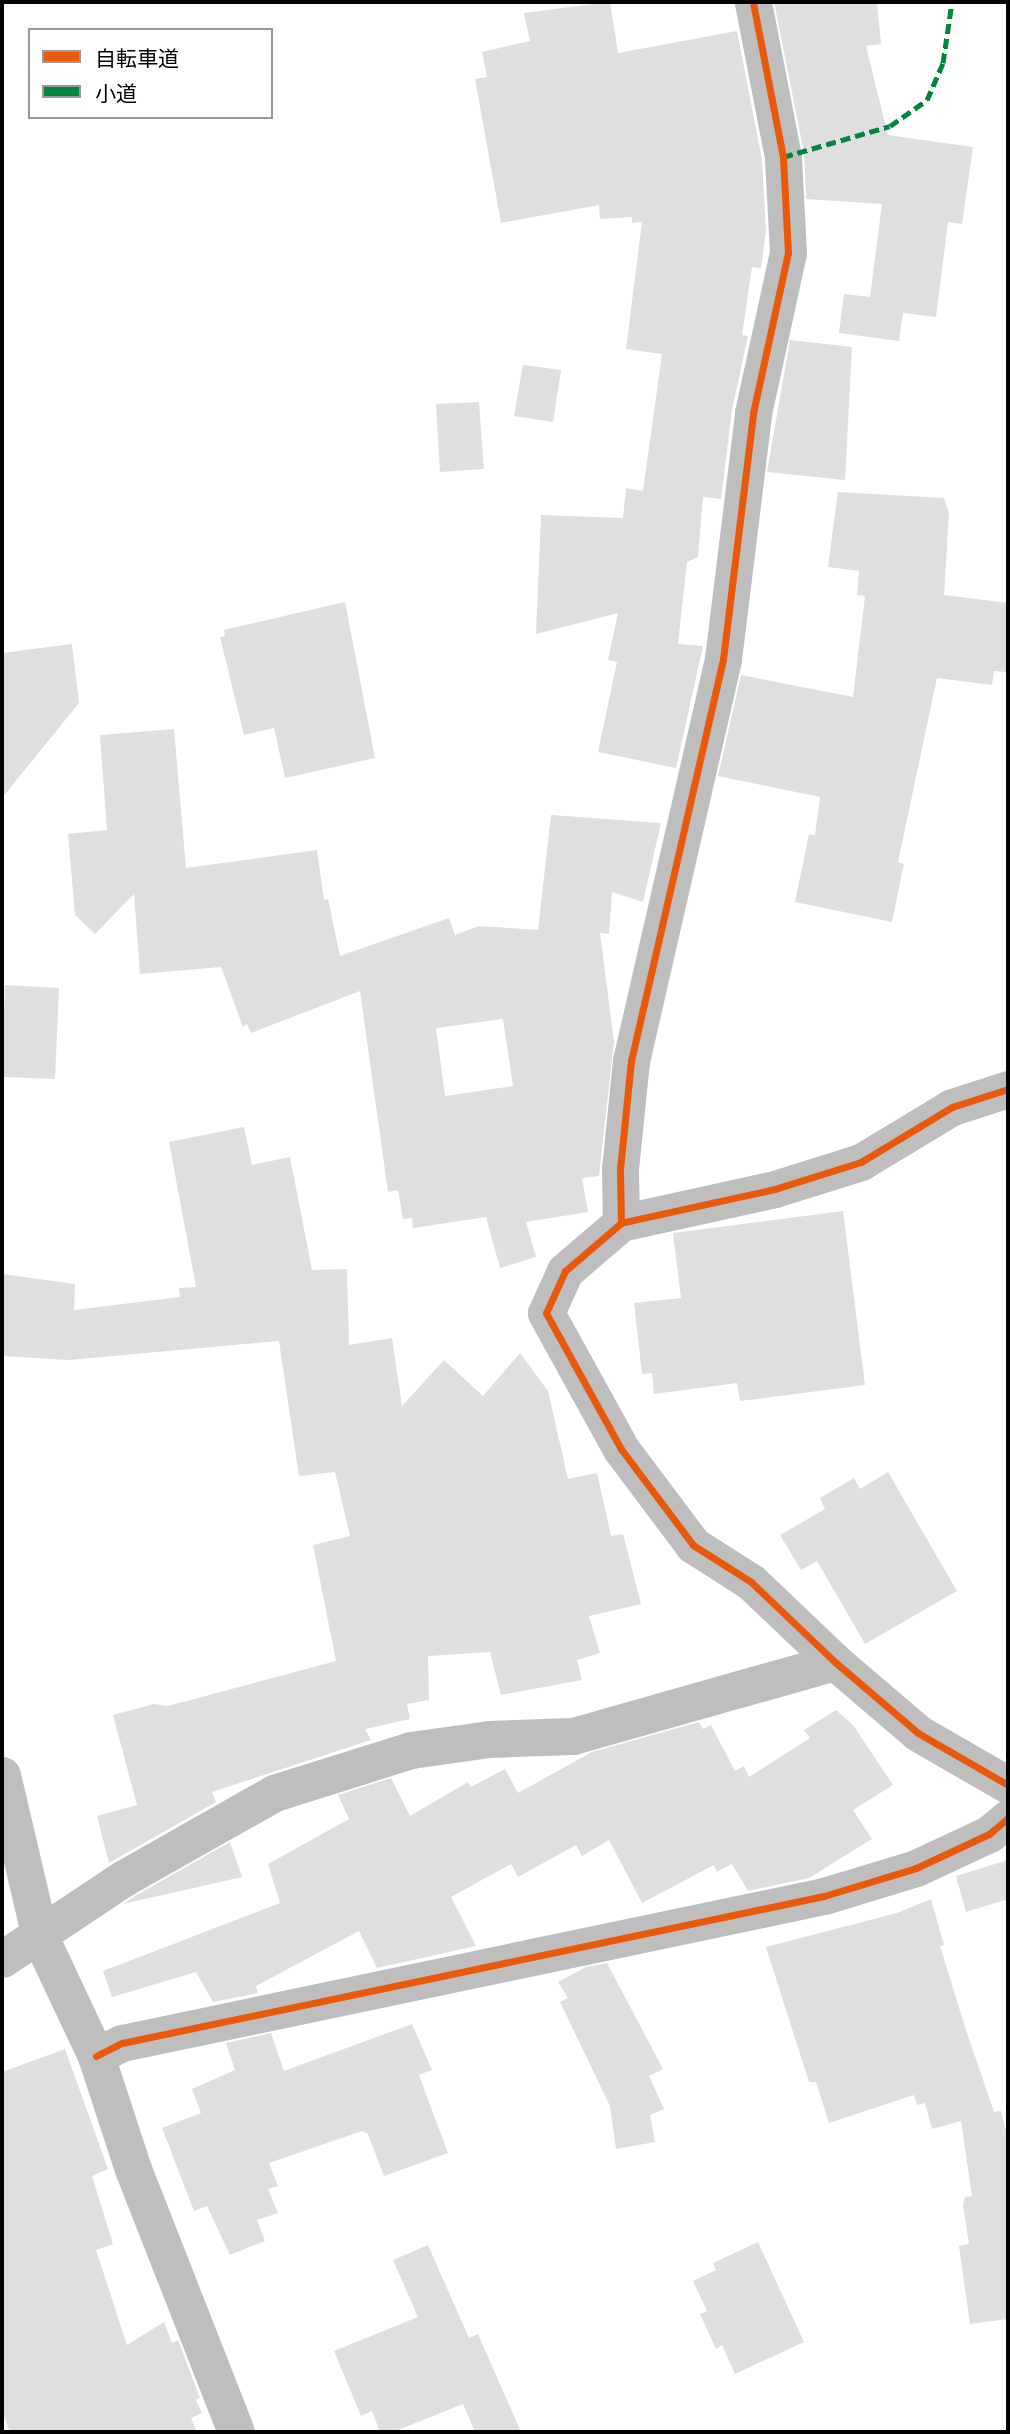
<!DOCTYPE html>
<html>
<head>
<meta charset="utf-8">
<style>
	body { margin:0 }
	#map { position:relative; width:1010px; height:2434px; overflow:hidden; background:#fff; font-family:"Golos Text","Noto Sans JP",sans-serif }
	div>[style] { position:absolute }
	.building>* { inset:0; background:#dfdfdf }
	.street>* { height:37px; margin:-18.5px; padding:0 18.5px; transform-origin:18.5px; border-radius:18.5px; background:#bebebe }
	.quiet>* { height:5px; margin-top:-2.5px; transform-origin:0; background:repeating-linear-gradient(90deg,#00873e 0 10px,transparent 0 15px) }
	.cycleway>* { height:7px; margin:-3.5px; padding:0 3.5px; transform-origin:3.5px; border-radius:3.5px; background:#e8590c }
	span { translate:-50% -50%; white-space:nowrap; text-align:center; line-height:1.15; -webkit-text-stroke:7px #fff; paint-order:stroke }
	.frame { position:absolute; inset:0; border:4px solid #000; pointer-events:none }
	.legend { position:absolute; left:28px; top:28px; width:245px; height:91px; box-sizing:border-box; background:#fff; border:2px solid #999; margin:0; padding:9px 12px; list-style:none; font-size:21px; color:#000 }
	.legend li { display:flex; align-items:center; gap:14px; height:35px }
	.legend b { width:35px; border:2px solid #999 }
</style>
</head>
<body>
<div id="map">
	<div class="building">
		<i style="clip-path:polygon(610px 2px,618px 53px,737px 31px,762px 160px,766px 230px,761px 268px,752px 267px,742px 335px,748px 336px,732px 410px,721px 499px,703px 497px,698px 557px,687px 562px,678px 644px,703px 646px,676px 768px,598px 752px,617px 662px,608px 660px,618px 613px,536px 634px,541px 515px,623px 518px,626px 488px,643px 491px,662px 354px,626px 349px,642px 222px,632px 223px,632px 217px,600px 219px,599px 205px,501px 223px,475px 79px,487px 77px,482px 52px,530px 41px,524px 13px)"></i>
		<i style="clip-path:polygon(774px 2px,877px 2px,881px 44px,866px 46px,888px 135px,973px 147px,962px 224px,948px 222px,936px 317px,903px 313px,899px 341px,839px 333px,844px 294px,870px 297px,882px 204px,806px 199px,804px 153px)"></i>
		<i style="clip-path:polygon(790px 340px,852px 347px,845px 480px,767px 472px)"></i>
		<i style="clip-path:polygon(523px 365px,561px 370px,553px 422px,514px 416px)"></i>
		<i style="clip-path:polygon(479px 402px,484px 469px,440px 472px,436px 404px)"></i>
		<i style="clip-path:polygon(838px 492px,944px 498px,949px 513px,944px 595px,1008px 603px,1006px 672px,994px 671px,992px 685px,937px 678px,898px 862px,904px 864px,892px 922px,795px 902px,809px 834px,815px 835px,820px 797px,718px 776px,741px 675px,853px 697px,865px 596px,857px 595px,859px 571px,828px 567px)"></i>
		<i style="clip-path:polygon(345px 602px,375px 758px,285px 778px,274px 728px,244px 735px,220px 637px,225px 636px,224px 630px)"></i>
		<i style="clip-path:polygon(72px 644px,79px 703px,2px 798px,2px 653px)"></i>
		<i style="clip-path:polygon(evenodd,174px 729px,186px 868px,317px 850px,324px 900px,328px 899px,340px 956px,449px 918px,455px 935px,479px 926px,538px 930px,551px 815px,661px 823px,643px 902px,612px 892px,609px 934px,600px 933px,614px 1042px,599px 1176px,582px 1178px,588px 1212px,526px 1222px,536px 1257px,500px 1268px,486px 1217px,413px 1228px,412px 1218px,403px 1219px,398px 1190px,388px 1192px,360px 991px,251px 1033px,247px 1024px,243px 1027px,221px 967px,140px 974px,134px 894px,95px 934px,75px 915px,68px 834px,107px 830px,100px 735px,174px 729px,503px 1019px,513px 1086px,445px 1096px,436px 1028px,503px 1019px)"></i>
		<i style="clip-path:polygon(5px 985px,59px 988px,55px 1079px,2px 1077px)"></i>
		<i style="clip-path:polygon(244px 1127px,252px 1165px,290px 1157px,312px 1270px,347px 1269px,349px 1345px,392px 1338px,402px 1406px,444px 1360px,483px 1396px,520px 1353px,548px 1391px,568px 1479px,597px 1473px,611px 1536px,623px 1534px,641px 1604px,589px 1616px,600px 1653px,577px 1660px,582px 1680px,501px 1695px,490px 1652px,428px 1656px,429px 1700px,407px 1704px,410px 1719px,365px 1729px,371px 1740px,212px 1792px,216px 1802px,109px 1863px,97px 1816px,137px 1805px,113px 1715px,154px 1704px,168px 1706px,336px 1661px,313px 1545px,350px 1536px,335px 1472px,299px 1476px,279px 1341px,69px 1360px,2px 1356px,2px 1274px,75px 1284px,74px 1310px,180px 1297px,179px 1288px,196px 1287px,169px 1142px)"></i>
		<i style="clip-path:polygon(843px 1211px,865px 1385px,740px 1401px,737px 1383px,654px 1394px,652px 1373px,642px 1374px,634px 1303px,681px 1298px,673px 1233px)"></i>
		<i style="clip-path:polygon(888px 1472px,957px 1591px,865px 1644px,817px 1561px,801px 1570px,780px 1535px,825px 1509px,820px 1498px,854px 1478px,860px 1489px)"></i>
		<i style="clip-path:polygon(836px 1710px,853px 1725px,893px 1785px,853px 1810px,872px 1839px,809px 1878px,748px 1891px,732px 1864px,717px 1872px,714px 1865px,642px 1903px,609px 1840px,582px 1856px,576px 1845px,518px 1877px,511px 1864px,451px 1897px,476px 1946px,377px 1968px,359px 1931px,256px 1986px,258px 1993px,213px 2002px,196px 1972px,112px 1997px,103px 1971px,280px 1903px,268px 1864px,349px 1819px,338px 1795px,391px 1778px,410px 1816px,468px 1782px,471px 1787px,505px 1769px,518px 1793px,592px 1752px,699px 1722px,703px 1729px,711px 1725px,735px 1771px,744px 1766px,749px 1777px,810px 1738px,804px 1730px)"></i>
		<i style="clip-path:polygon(230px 1842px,242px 1877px,123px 1904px,135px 1896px)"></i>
		<i style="clip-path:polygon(1008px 1860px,1008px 1899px,966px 1912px,956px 1876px)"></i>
		<i style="clip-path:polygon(931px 1899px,944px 1945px,940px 1946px,965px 2027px,994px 2112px,1001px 2111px,1008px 2138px,1008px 2319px,970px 2324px,959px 2246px,969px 2244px,963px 2205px,965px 2197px,972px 2196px,961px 2121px,932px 2129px,925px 2103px,917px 2105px,914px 2095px,829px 2123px,816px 2082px,809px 2082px,766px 1947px,897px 1913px)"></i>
		<i style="clip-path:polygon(607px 1963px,663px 2069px,649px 2076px,664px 2109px,650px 2115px,655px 2142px,616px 2149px,610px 2106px,560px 2002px,568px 1998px,558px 1982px,586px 1967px)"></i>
		<i style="clip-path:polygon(412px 2024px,432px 2070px,419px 2075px,448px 2153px,384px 2176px,368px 2134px,362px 2131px,269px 2163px,278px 2186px,268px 2189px,278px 2213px,257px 2220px,265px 2241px,230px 2255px,207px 2206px,194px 2211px,162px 2128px,201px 2113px,192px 2089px,235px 2070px,226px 2043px,271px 2033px,284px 2071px)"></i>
		<i style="clip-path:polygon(65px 2049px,108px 2169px,92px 2176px,113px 2244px,96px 2250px,127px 2345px,164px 2322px,172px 2343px,178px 2340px,200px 2398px,196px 2400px,202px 2413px,191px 2418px,197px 2432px,10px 2432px,2px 2412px,2px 2072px)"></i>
		<i style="clip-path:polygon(758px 2242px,804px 2342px,735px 2374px,722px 2345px,716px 2349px,700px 2314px,707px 2311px,693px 2281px,716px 2270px,713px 2263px)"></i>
		<i style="clip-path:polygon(428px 2245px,469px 2338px,478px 2334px,521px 2432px,475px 2432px,463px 2404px,393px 2432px,380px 2432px,372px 2411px,361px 2416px,334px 2351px,418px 2317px,393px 2260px)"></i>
	</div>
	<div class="street">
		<i style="left:1008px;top:1089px;width:59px;rotate:162.2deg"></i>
		<i style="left:952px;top:1107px;width:106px;rotate:148.9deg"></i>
		<i style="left:861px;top:1162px;width:90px;rotate:162.6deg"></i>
		<i style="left:775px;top:1189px;width:158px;rotate:167.6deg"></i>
		<i style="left:621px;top:1223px;width:74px;rotate:139.4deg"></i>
		<i style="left:565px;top:1271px;width:46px;rotate:114.3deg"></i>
		<i style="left:546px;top:1313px;width:155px;rotate:61.1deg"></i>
		<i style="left:621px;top:1449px;width:120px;rotate:53.1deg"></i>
		<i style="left:693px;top:1545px;width:69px;rotate:32.5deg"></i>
		<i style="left:751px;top:1582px;width:116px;rotate:43.6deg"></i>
		<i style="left:835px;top:1662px;width:109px;rotate:40.5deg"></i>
		<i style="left:918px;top:1733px;width:104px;rotate:30deg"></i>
		<i style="left:621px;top:1223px;width:54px;rotate:-91.1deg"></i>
		<i style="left:620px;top:1169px;width:109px;rotate:-84.2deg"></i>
		<i style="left:631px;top:1061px;width:412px;rotate:-77.1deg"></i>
		<i style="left:723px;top:659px;width:248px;rotate:-83deg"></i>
		<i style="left:753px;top:413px;width:164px;rotate:-77.7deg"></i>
		<i style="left:788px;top:253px;width:96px;rotate:-93deg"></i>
		<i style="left:783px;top:157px;width:158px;rotate:-101deg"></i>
		<i style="left:2px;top:1775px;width:166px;rotate:76.8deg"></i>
		<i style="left:40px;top:1937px;width:132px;rotate:64.8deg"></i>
		<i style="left:96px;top:2056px;width:119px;rotate:71.9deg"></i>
		<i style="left:133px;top:2169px;width:282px;rotate:68.6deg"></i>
		<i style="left:2px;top:1959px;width:146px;rotate:-33.6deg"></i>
		<i style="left:124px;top:1878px;width:172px;rotate:-29.5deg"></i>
		<i style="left:274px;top:1793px;width:144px;rotate:-17.4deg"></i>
		<i style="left:411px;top:1750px;width:79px;rotate:-8deg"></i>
		<i style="left:489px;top:1739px;width:84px;rotate:-2deg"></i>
		<i style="left:573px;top:1736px;width:272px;rotate:-15.8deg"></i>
		<i style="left:96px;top:2056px;width:29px;rotate:-27deg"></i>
		<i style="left:122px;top:2043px;width:717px;rotate:-11.83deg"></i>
		<i style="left:824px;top:1896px;width:96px;rotate:-16.9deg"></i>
		<i style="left:916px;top:1868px;width:81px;rotate:-25deg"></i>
		<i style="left:989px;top:1834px;width:25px;rotate:-40deg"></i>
	</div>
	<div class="quiet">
		<i style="left:783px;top:157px;width:111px;rotate:-16.2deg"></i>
		<i style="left:890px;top:126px;width:45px;rotate:-35.1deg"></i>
		<i style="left:927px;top:100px;width:40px;rotate:-66.6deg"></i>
		<i style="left:943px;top:63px;width:62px;rotate:-81.6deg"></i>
	</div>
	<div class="cycleway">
		<i style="left:1008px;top:1089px;width:59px;rotate:162.2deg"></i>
		<i style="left:952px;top:1107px;width:106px;rotate:148.9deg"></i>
		<i style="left:861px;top:1162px;width:90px;rotate:162.6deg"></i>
		<i style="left:775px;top:1189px;width:158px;rotate:167.6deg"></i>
		<i style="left:621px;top:1223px;width:74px;rotate:139.4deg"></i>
		<i style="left:565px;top:1271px;width:46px;rotate:114.3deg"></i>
		<i style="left:546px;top:1313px;width:155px;rotate:61.1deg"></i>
		<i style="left:621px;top:1449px;width:120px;rotate:53.1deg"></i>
		<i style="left:693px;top:1545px;width:69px;rotate:32.5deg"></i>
		<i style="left:751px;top:1582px;width:116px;rotate:43.6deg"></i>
		<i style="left:835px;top:1662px;width:109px;rotate:40.5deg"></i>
		<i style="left:918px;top:1733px;width:104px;rotate:30deg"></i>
		<i style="left:621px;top:1223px;width:54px;rotate:-91.1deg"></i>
		<i style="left:620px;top:1169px;width:109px;rotate:-84.2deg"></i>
		<i style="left:631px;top:1061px;width:412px;rotate:-77.1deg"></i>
		<i style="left:723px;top:659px;width:248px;rotate:-83deg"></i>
		<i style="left:753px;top:413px;width:164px;rotate:-77.7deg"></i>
		<i style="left:788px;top:253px;width:96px;rotate:-93deg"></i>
		<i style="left:783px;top:157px;width:158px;rotate:-101deg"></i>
		<i style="left:96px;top:2056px;width:29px;rotate:-27deg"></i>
		<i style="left:122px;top:2043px;width:717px;rotate:-11.83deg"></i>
		<i style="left:824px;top:1896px;width:96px;rotate:-16.9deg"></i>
		<i style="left:916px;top:1868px;width:81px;rotate:-25deg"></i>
		<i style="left:989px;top:1834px;width:25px;rotate:-40deg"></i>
	</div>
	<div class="frame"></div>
	<ul class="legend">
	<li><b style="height:9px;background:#e8590c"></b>自転車道</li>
	<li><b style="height:9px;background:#00873e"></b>小道</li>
	</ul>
</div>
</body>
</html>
